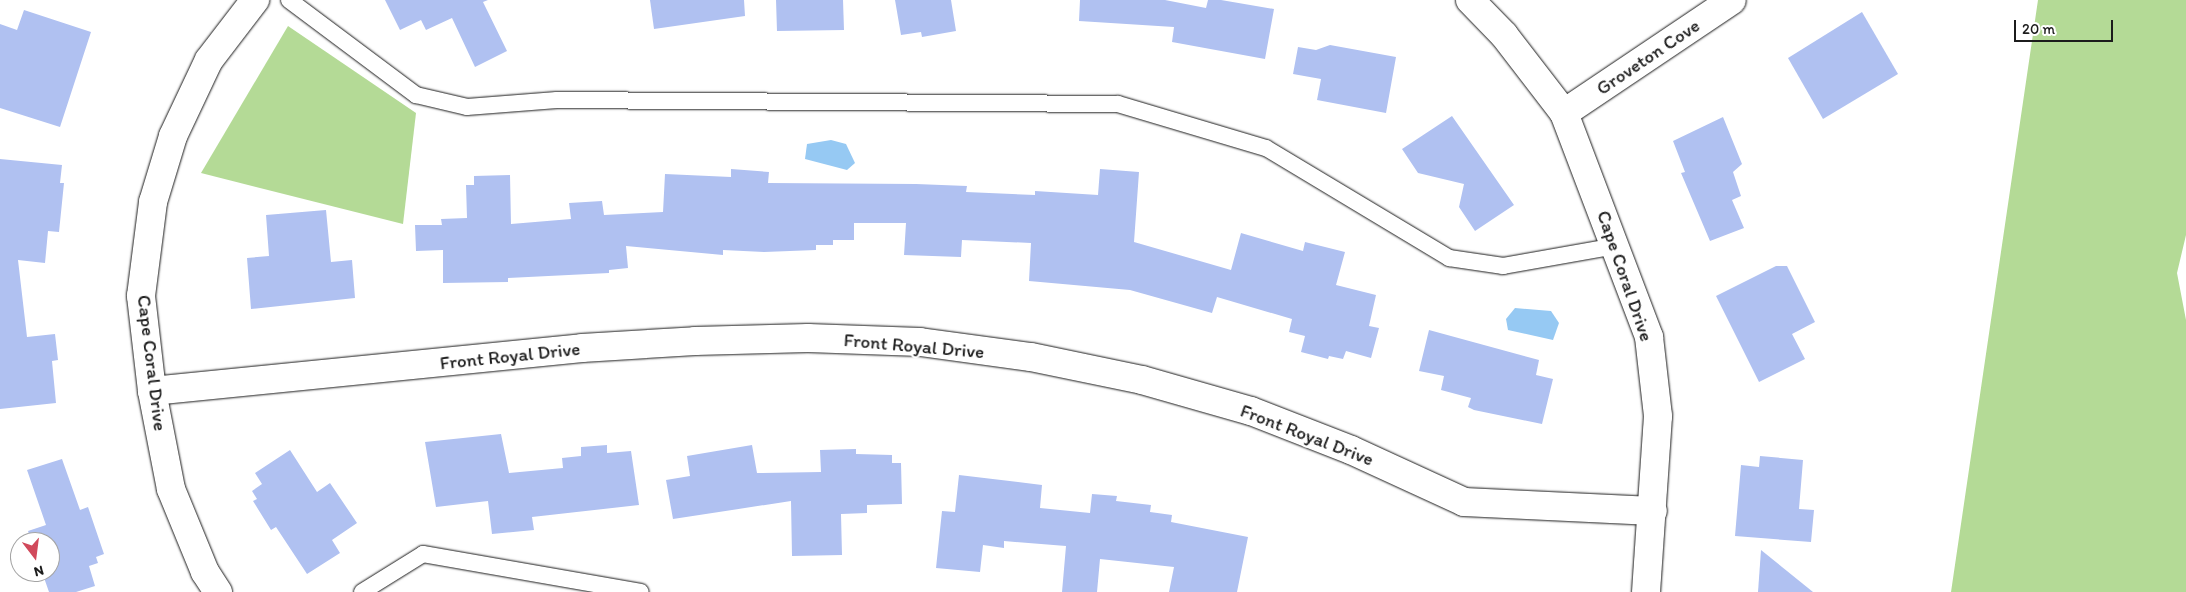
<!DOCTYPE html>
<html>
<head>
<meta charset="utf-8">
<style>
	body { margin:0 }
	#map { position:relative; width:2186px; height:592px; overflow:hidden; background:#fff; font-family:Itim,sans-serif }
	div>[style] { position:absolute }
	.green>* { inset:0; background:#b4da96 }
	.water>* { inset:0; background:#96c9f3 }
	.building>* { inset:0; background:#b0c1f1 }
	.roads { filter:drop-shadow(0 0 1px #1c1c1c) drop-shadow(0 0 1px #1c1c1c) }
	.lane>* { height:16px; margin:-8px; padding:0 8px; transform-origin:8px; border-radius:8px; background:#fff }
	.street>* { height:28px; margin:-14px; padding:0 14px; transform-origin:14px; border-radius:14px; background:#fff }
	span { translate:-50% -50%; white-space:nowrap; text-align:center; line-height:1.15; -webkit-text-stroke:4.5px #fff; paint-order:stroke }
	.street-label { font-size:19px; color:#1c1c1c }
	.north { position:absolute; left:10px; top:532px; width:50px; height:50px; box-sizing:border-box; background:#fff; border:1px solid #a4a4a4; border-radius:50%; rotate:165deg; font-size:14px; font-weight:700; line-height:20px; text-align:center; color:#1c1c1c }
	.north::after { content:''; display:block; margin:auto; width:18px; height:22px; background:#d1495b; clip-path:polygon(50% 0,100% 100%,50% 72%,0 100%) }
	.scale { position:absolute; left:2014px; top:20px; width:99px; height:22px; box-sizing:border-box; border:2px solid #1c1c1c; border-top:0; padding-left:6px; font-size:15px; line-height:18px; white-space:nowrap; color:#1c1c1c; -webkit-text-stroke:4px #fff; paint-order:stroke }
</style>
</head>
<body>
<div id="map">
	<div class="green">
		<i style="clip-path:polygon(2038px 0,2186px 0,2186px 235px,2177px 273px,2186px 320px,2186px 592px,1951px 592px)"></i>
		<i style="clip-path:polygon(288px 26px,416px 113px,403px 224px,201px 173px)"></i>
	</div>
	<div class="water">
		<i style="clip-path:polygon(831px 140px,846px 144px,855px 163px,847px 170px,805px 159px,807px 144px)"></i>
		<i style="clip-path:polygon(1515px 308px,1551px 311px,1559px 323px,1553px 340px,1508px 330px,1506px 319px)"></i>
	</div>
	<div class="building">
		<i style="clip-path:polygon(385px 0,488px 0,483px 2px,507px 51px,475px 67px,452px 18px,426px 30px,421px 20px,400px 30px)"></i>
		<i style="clip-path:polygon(650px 0,744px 0,745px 16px,654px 29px)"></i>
		<i style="clip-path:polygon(776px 0,843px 0,844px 30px,777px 31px)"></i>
		<i style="clip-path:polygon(895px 0,951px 0,956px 31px,922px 37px,921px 32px,901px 35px)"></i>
		<i style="clip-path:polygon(1080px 0,1165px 0,1206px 8px,1208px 0,1221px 0,1274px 9px,1265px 59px,1172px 42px,1174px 27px,1079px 21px)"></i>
		<i style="clip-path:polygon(24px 10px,91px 32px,60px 127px,0 108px,0 24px,17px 30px)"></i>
		<i style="clip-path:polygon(1862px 12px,1898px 74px,1823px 119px,1788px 58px)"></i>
		<i style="clip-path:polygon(1330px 45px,1396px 57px,1386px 113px,1317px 100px,1321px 79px,1293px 74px,1298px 47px,1316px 50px)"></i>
		<i style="clip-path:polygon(1452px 116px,1514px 205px,1475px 231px,1459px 207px,1464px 184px,1418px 173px,1402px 149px)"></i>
		<i style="clip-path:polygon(1723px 117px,1742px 164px,1733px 172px,1741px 196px,1732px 200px,1744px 228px,1710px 241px,1681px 173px,1685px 172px,1673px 141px)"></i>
		<i style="clip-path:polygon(0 159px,62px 165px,60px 183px,64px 183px,59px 232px,48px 231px,45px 263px,18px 260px,27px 337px,55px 334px,58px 360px,52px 361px,56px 403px,0 409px)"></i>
		<i style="clip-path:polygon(731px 169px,769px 172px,768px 183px,916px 184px,967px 186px,966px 192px,1035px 195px,1035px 191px,1098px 195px,1100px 169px,1139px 172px,1134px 242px,1231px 270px,1241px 233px,1303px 251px,1305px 242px,1345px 252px,1336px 285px,1376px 295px,1369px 326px,1379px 328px,1371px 358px,1346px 351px,1343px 359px,1329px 356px,1328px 359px,1301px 352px,1305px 336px,1289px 332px,1292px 319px,1217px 297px,1212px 313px,1130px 290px,1029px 281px,1031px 243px,962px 240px,961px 257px,904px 255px,906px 223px,854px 223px,854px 240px,833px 240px,833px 245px,816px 245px,816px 250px,764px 252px,723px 250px,723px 255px,626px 246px,628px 268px,609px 270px,609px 273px,508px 278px,508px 282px,443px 283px,443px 250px,416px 251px,415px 225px,442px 225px,441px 219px,467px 218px,466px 185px,474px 185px,474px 176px,510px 175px,511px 224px,571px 219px,569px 203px,602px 201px,604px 215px,663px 212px,665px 174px,731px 177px)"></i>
		<i style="clip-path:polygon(326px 210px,331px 262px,352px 260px,355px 298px,251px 309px,247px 258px,269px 256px,266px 215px)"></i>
		<i style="clip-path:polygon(1776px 266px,1787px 266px,1815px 322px,1792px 334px,1805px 359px,1759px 382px,1716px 296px)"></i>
		<i style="clip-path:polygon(1429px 330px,1539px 360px,1536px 375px,1553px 379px,1542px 424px,1474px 410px,1468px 407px,1471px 398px,1441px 390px,1444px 376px,1419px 371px)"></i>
		<i style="clip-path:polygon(501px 434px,509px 473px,563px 468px,562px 458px,581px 456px,581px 447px,607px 445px,607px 453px,631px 451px,639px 505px,532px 517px,534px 530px,492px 534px,488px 501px,436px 507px,425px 442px)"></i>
		<i style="clip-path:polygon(752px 445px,757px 473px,821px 472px,820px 450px,856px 449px,856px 454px,892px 455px,892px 463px,901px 463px,902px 504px,867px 505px,867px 513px,841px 514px,842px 555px,792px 556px,791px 501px,673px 519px,666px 480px,690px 476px,687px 456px)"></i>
		<i style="clip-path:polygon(290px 450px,317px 492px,330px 483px,357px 523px,332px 540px,340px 553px,307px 574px,276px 527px,271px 530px,253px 501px,257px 499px,252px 491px,262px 484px,255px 473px)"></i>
		<i style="clip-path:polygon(1760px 456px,1803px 460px,1799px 509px,1814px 510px,1811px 542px,1735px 536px,1741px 465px,1759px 467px)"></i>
		<i style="clip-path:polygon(62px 459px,80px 510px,88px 507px,104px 554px,96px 557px,98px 563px,89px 566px,95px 586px,76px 592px,49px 592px,42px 572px,50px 572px,50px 542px,32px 542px,28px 531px,46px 525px,27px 470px)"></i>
		<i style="clip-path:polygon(959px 475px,1042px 485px,1040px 508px,1090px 513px,1092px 494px,1117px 496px,1116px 501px,1151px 505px,1150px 512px,1172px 515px,1171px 522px,1248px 537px,1237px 592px,1169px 592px,1174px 567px,1100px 559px,1097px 592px,1062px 592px,1066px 546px,1004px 541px,1004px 548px,983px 545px,980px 572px,936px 568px,942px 511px,955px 512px)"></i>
		<i style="clip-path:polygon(1761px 550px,1813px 592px,1758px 592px)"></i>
	</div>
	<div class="roads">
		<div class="lane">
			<i style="left:289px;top:0;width:159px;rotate:36.8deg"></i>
			<i style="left:416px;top:95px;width:52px;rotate:13.2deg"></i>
			<i style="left:467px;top:107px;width:90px;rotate:-4.4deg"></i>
			<i style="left:557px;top:100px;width:561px;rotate:0.41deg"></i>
			<i style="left:1118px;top:104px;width:154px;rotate:16.6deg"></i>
			<i style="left:1266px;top:148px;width:214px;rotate:31deg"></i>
			<i style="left:1449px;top:258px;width:55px;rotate:8.4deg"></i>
			<i style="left:1503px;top:266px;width:116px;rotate:-10deg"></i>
			<i style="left:362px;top:592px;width:72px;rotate:-31.9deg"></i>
			<i style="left:423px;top:554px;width:221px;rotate:9.9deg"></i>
		</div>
		<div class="street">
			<i style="left:1470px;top:0;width:49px;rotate:45.8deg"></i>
			<i style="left:1504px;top:35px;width:98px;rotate:52.4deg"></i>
			<i style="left:1564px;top:113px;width:240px;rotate:69.2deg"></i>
			<i style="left:1649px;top:337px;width:80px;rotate:83.5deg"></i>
			<i style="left:1658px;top:416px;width:176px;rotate:93.9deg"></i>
			<i style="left:1564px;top:113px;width:202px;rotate:-33.9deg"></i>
			<i style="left:152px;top:391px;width:432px;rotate:-5.7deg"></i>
			<i style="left:582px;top:348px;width:113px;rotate:-3.5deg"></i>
			<i style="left:695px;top:341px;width:113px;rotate:-1.5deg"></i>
			<i style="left:808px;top:338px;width:112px;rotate:2deg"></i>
			<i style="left:920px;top:342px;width:112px;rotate:7.7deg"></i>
			<i style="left:1031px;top:357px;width:113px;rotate:11.7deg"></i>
			<i style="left:1142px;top:380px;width:113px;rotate:15.9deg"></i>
			<i style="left:1251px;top:411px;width:107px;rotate:21.3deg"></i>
			<i style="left:1351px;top:450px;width:124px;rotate:24.7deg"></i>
			<i style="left:1464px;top:502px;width:189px;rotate:2.7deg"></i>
			<i style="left:218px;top:592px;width:24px;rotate:-123deg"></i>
			<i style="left:205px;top:572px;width:90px;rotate:-112.3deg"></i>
			<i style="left:171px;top:489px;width:100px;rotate:-101deg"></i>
			<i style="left:152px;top:391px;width:96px;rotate:-96.6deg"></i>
			<i style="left:141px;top:296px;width:95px;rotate:-82.7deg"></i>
			<i style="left:153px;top:202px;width:69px;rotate:-73.1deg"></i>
			<i style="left:173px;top:136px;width:84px;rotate:-64.7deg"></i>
			<i style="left:209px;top:60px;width:76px;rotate:-52.5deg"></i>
		</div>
	</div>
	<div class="street-label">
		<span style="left:1648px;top:57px;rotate:-34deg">Groveton Cove</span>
		<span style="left:1625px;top:276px;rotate:71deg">Cape Coral Drive</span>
		<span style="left:914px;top:346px;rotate:5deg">Front Royal Drive</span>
		<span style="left:510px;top:356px;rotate:-6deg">Front Royal Drive</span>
		<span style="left:152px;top:363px;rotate:83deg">Cape Coral Drive</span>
		<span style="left:1307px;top:435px;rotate:21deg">Front Royal Drive</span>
	</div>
	<div class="north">N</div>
	<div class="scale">20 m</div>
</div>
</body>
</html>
